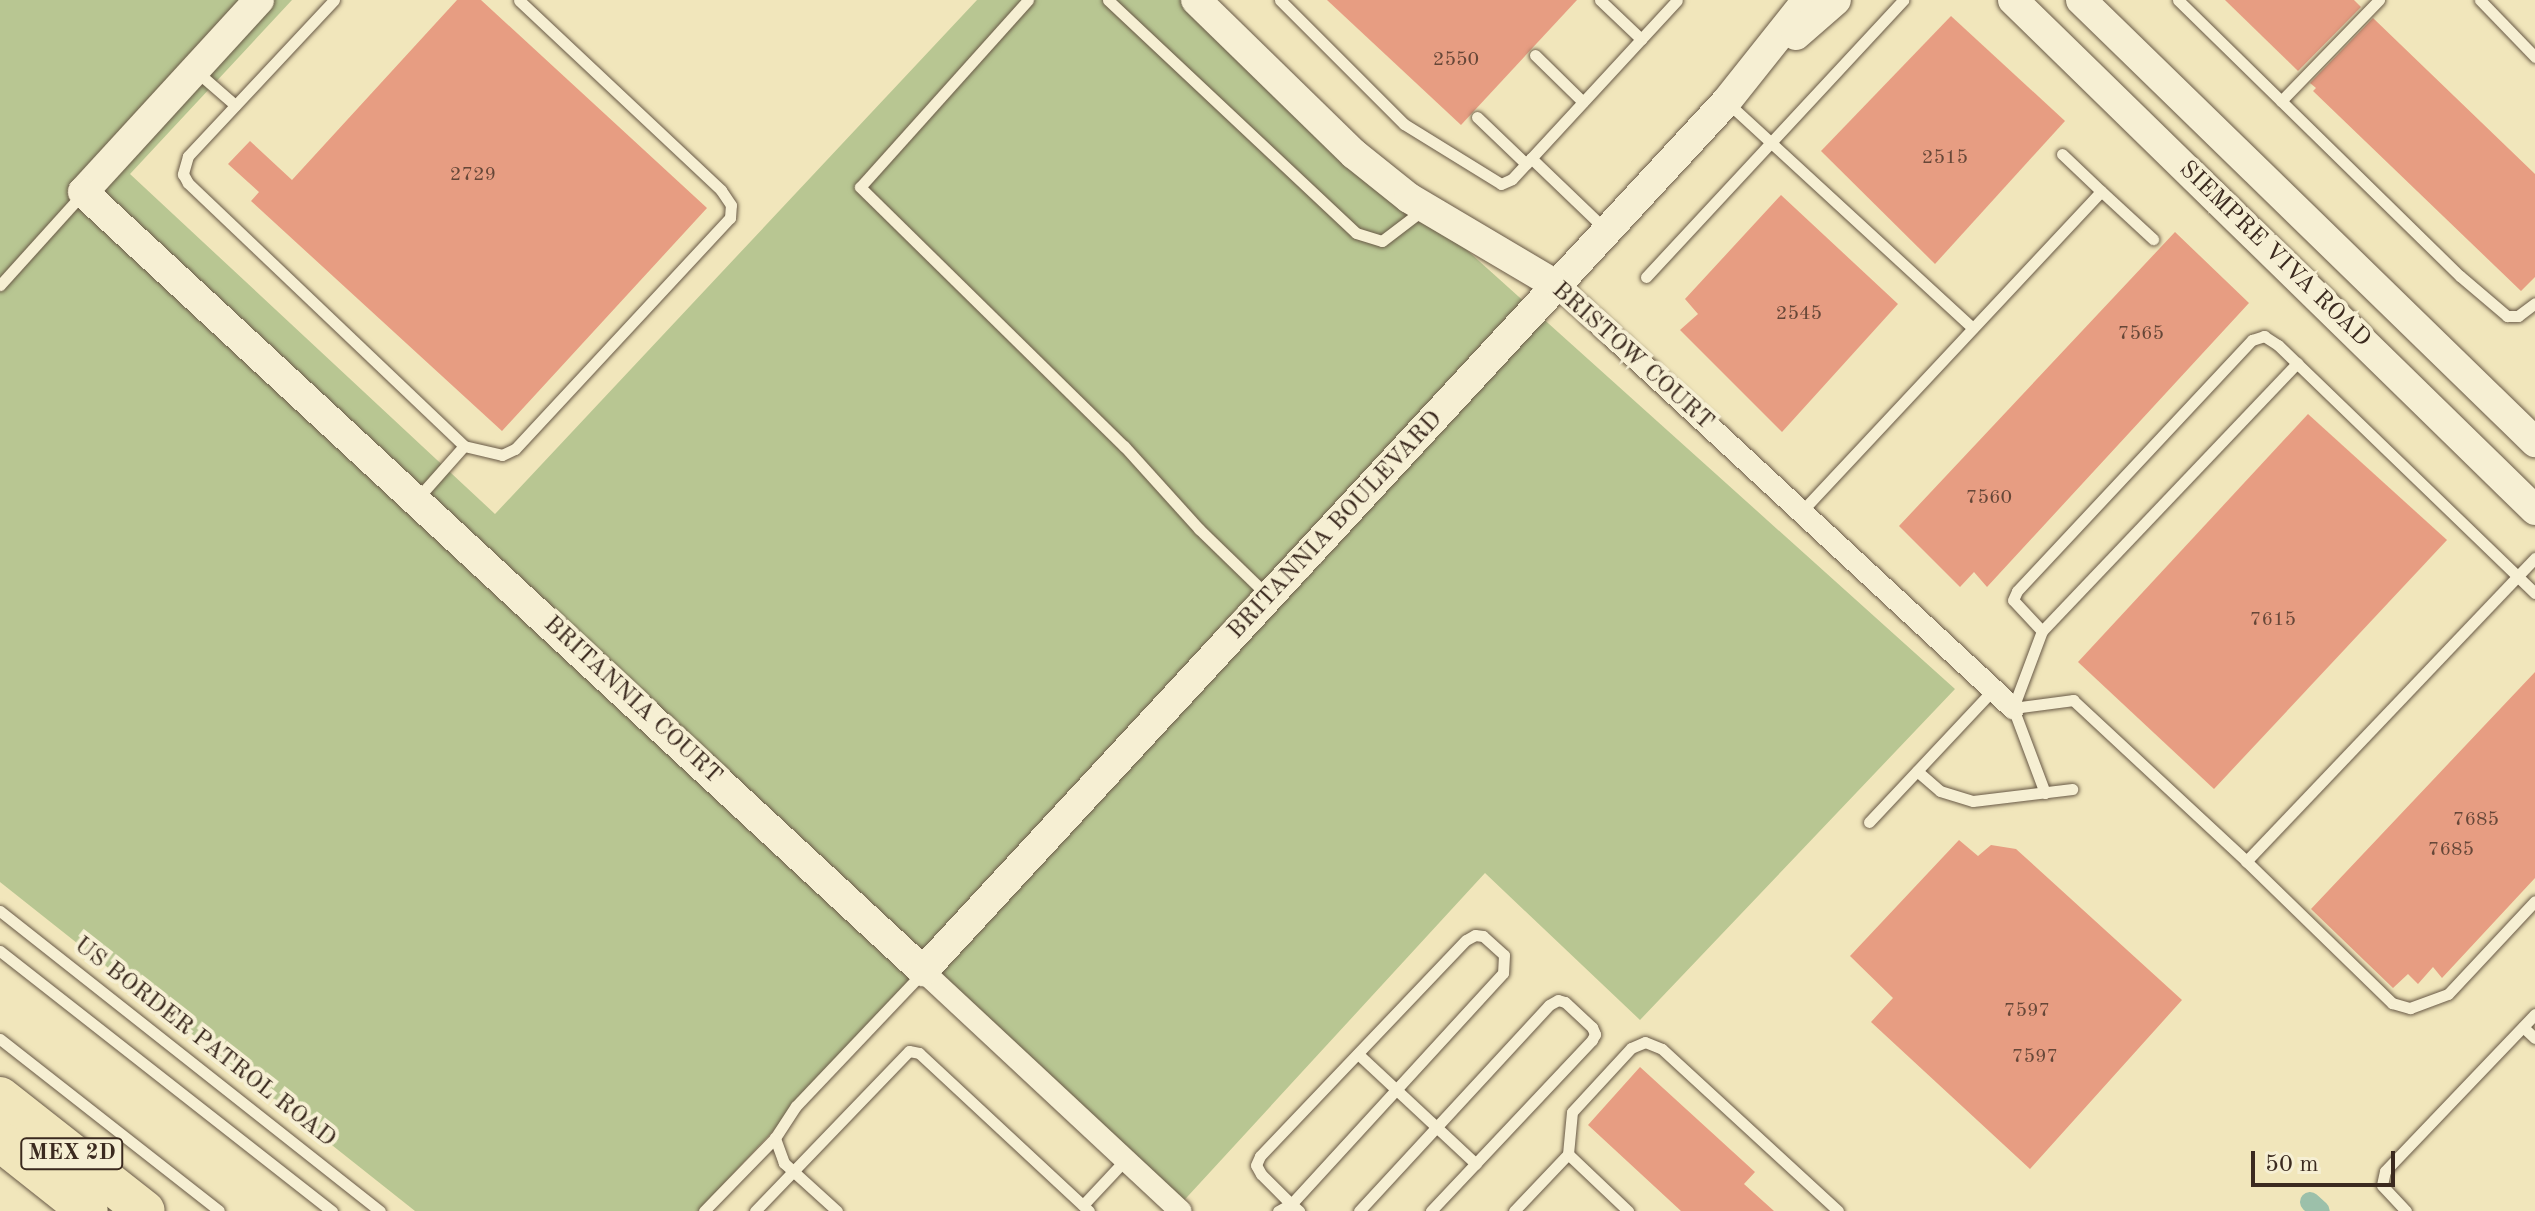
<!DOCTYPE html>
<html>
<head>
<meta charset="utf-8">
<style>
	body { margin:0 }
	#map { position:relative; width:2535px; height:1211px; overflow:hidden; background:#f1e6bb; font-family:"Old Standard TT",serif }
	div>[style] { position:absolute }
	.green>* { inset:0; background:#b8c692 }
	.canal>* { height:20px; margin:-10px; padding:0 10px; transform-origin:10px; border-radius:10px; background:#9cc0aa }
	.building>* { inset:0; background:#e79d82 }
	.roads { filter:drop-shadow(0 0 2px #685946) drop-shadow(0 0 2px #685946) }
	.lane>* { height:11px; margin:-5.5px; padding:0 5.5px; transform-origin:5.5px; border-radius:5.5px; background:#f6efd3 }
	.street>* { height:22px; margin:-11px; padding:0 11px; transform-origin:11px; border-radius:11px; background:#f6efd3 }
	.secondary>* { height:30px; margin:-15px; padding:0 15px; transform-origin:15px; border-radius:15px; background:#f6efd3 }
	.highway>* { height:40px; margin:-20px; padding:0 20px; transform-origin:20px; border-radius:20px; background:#f1e6bb }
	span { translate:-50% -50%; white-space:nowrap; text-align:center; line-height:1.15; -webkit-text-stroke:8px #f6efd3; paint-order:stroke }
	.number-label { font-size:20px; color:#664738 }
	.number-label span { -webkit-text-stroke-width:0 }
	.shield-label span { padding:2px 6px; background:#f6efd3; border:2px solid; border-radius:6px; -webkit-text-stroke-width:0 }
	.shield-label { font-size:22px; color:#3b2a1f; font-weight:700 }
	.street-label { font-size:24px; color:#3b2a1f }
	.scale { position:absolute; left:2251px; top:1151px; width:144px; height:36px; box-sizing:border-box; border:4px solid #3b2a1f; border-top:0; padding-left:10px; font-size:24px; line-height:28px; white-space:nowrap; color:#3b2a1f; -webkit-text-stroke:6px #f6efd3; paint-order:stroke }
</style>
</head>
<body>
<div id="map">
	<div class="green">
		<i style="clip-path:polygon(0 0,292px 0,130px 174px,495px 514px,977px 0,1197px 0,1409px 198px,1955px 689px,1640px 1020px,1485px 873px,1177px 1208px,923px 971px,698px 1211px,415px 1211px,0 882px)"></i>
	</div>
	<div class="canal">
		<i style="left:2310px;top:1202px;width:13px;rotate:42deg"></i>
	</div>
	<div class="building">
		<i style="clip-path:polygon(457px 0,481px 0,707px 208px,502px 431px,251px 201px,259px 192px,228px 164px,250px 141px,292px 180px)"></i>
		<i style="clip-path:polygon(1327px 0,1577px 0,1461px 125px)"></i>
		<i style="clip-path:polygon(2225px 0,2354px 0,2361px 7px,2298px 71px)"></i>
		<i style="clip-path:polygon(1951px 16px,2065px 121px,1935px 264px,1821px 151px)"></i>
		<i style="clip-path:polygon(2373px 18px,2535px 174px,2535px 277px,2521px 291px,2313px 91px,2316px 88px,2310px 83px)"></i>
		<i style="clip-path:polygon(1781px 195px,1898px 304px,1782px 432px,1680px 330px,1698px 314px,1685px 299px)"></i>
		<i style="clip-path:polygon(2175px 232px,2249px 303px,1987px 587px,1974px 572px,1960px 587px,1899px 526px)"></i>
		<i style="clip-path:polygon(2308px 414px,2447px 540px,2214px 789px,2078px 662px)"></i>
		<i style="clip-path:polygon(2535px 672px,2535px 878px,2442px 978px,2433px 967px,2418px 984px,2408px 974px,2393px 988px,2311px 909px)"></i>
		<i style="clip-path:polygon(1959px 840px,1978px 856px,1991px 845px,2016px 849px,2182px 1000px,2030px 1169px,1871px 1022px,1893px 998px,1850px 956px)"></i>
		<i style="clip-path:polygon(1640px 1067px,1755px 1172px,1744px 1184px,1774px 1211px,1681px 1211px,1588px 1125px)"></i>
	</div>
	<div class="roads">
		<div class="lane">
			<i style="left:334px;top:0;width:214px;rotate:133.1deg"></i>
			<i style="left:188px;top:156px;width:19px;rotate:106deg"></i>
			<i style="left:183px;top:174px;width:10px;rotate:61deg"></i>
			<i style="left:188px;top:183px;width:381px;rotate:43.6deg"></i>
			<i style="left:1028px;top:0;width:251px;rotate:131.9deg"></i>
			<i style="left:860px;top:187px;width:370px;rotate:44.5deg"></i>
			<i style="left:1124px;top:446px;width:112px;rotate:47.9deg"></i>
			<i style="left:1199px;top:529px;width:95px;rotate:44.1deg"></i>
			<i style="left:1108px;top:0;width:340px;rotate:43.2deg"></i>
			<i style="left:1356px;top:233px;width:27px;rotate:17deg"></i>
			<i style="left:1382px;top:241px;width:53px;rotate:-37.3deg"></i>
			<i style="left:1280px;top:0;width:175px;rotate:45deg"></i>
			<i style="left:1404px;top:124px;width:114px;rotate:31.7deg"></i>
			<i style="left:1501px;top:184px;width:12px;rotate:-24deg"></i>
			<i style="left:1512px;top:179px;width:243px;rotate:-47.3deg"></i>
			<i style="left:1600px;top:0;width:57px;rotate:43.6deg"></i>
			<i style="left:2178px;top:0;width:395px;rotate:44.4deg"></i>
			<i style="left:2460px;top:276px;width:62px;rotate:40.4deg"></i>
			<i style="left:2507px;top:316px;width:11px"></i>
			<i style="left:2518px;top:316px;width:21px;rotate:-37deg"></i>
			<i style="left:2480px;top:0;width:79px;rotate:46deg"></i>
			<i style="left:1535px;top:55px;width:67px;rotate:44.4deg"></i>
			<i style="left:196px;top:71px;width:52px;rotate:41.1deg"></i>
			<i style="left:2281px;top:101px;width:141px;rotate:-45.9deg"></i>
			<i style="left:1729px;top:104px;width:331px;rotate:42.6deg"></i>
			<i style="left:1477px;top:117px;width:68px;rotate:43.8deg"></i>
			<i style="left:2062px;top:154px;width:54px;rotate:43.5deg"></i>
			<i style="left:1531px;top:158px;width:104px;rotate:43.8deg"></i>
			<i style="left:1646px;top:277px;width:378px;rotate:-47.1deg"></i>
			<i style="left:0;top:285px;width:124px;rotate:-47.9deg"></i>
			<i style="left:416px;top:500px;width:72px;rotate:-48.4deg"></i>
			<i style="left:464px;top:446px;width:39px;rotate:13deg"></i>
			<i style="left:502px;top:455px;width:14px;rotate:-25deg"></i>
			<i style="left:515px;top:449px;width:316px;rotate:-47.1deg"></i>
			<i style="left:730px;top:218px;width:13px;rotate:-86deg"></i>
			<i style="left:731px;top:205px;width:18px;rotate:-124deg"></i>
			<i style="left:721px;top:190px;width:277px;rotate:-136.8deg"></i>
			<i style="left:1801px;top:512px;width:439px;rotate:-46.9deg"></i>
			<i style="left:2101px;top:191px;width:71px;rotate:42.7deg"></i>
			<i style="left:2535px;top:558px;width:419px;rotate:133.6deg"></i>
			<i style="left:2246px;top:861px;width:204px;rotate:44.2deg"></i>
			<i style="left:2392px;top:1003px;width:19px;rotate:16deg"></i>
			<i style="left:2410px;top:1008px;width:40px;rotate:-20.2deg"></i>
			<i style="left:2448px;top:994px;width:127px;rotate:-46.9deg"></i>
			<i style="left:2042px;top:631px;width:370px;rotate:-46.4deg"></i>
			<i style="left:2013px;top:708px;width:61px;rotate:-7.6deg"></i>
			<i style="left:2073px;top:700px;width:236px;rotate:42.9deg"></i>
			<i style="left:1917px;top:771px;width:30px;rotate:41deg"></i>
			<i style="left:1940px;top:791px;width:34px;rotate:17deg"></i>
			<i style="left:1973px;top:801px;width:100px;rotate:-6.9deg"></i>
			<i style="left:2045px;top:793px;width:91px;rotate:-110.6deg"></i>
			<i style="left:2013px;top:708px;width:82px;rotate:-69.4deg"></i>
			<i style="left:2042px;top:631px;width:42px;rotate:-133.1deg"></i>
			<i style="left:2013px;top:600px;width:10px;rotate:-66deg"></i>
			<i style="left:2017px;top:591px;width:344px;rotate:-46.9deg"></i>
			<i style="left:2252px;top:340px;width:13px;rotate:-18deg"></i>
			<i style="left:2264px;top:336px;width:17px;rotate:33deg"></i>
			<i style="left:2278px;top:345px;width:357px;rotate:44deg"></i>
			<i style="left:1869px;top:822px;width:181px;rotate:-46.8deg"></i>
			<i style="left:0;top:911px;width:484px;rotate:38.3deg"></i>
			<i style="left:0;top:951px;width:422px;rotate:38.1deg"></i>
			<i style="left:2523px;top:1027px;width:16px;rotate:43deg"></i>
			<i style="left:0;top:1039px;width:278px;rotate:38.1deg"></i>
			<i style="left:1358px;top:1054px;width:161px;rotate:43deg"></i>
			<i style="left:1568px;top:1154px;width:42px;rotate:-84.6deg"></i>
			<i style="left:1572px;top:1112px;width:87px;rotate:-47.3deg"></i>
			<i style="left:1631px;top:1048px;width:15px;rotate:-23deg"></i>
			<i style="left:1645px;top:1042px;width:18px;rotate:22deg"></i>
			<i style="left:1662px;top:1049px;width:239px;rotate:42.6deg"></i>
			<i style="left:1291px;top:1204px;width:42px;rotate:-135deg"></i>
			<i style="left:1261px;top:1174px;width:10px;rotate:-119deg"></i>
			<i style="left:1256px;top:1165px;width:10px;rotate:-66deg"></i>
			<i style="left:1260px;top:1156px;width:298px;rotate:-46.4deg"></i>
			<i style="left:1466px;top:940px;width:10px;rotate:-29deg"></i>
			<i style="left:1475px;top:935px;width:8px;rotate:7deg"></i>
			<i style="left:1483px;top:936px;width:28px;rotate:42deg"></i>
			<i style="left:1504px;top:955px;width:18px;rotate:93deg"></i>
			<i style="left:1503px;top:973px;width:314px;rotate:132.5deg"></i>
			<i style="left:1291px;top:1204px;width:11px;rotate:41deg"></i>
			<i style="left:1083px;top:1205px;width:62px;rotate:-47deg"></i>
			<i style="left:704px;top:1211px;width:102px;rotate:-45.8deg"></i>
			<i style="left:755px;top:1211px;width:222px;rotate:-46.1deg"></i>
			<i style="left:909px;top:1051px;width:10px;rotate:11deg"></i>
			<i style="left:919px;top:1053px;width:232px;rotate:42.9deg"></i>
			<i style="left:837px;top:1211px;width:72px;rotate:-137.8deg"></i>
			<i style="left:784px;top:1163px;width:27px;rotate:-110deg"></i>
			<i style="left:775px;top:1138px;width:38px;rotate:-57deg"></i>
			<i style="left:796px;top:1106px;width:183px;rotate:-46.5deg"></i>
			<i style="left:1278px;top:1211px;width:15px;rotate:-28deg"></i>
			<i style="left:1291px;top:1204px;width:6px;rotate:108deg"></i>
			<i style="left:1359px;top:1211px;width:280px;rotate:-47.3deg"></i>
			<i style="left:1549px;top:1005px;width:10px;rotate:-29deg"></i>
			<i style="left:1558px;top:1000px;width:7px;rotate:16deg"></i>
			<i style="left:1565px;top:1002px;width:37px;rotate:43deg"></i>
			<i style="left:1592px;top:1027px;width:8px;rotate:67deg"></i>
			<i style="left:1595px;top:1034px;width:7px;rotate:117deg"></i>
			<i style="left:1592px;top:1040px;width:235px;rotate:133.3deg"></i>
			<i style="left:1514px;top:1211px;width:79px;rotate:-46.5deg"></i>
			<i style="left:1568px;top:1154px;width:83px;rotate:43.5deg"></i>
			<i style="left:2406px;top:1211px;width:35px;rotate:-133deg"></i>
			<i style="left:2382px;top:1185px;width:14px;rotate:-78deg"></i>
			<i style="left:2385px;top:1171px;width:217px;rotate:-46.3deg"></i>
		</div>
		<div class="street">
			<i style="left:1558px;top:286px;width:621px;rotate:42.85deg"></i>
			<i style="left:923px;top:971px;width:352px;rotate:43deg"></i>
		</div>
		<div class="secondary">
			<i style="left:259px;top:0;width:260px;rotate:132.5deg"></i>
			<i style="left:83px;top:192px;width:1146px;rotate:42.84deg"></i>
			<i style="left:923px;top:971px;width:1183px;rotate:-47.26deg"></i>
			<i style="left:1726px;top:102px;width:130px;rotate:-51.5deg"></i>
			<i style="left:1196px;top:0;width:221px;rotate:44.3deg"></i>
			<i style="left:1354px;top:154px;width:70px;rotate:38.7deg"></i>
			<i style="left:1409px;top:198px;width:173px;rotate:30.6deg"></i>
			<i style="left:2013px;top:0;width:730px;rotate:44.33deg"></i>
			<i style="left:2081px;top:0;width:634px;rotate:44.23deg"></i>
			<i style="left:1796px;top:35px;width:53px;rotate:-41.2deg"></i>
		</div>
		<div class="highway">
			<i style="left:0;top:1097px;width:184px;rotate:38.2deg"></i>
			<i style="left:0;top:1141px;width:112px;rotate:38.5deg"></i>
		</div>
	</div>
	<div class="number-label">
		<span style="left:1456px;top:60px">2550</span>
		<span style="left:1945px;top:158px">2515</span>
		<span style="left:473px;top:175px">2729</span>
		<span style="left:1799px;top:314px">2545</span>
		<span style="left:2141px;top:334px">7565</span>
		<span style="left:1989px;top:498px">7560</span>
		<span style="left:2273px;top:620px">7615</span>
		<span style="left:2476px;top:820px">7685</span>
		<span style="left:2451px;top:850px">7685</span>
		<span style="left:2027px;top:1011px">7597</span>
		<span style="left:2035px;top:1057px">7597</span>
	</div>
	<div class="shield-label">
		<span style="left:72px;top:1154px">MEX 2D</span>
	</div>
	<div class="street-label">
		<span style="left:2274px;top:255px;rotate:44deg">SIEMPRE VIVA ROAD</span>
		<span style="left:1632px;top:357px;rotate:42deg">BRISTOW COURT</span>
		<span style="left:1336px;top:526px;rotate:-47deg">BRITANNIA BOULEVARD</span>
		<span style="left:632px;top:701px;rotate:43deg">BRITANNIA COURT</span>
		<span style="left:204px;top:1043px;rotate:38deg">US BORDER PATROL ROAD</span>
	</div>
	<div class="scale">50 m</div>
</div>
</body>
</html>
